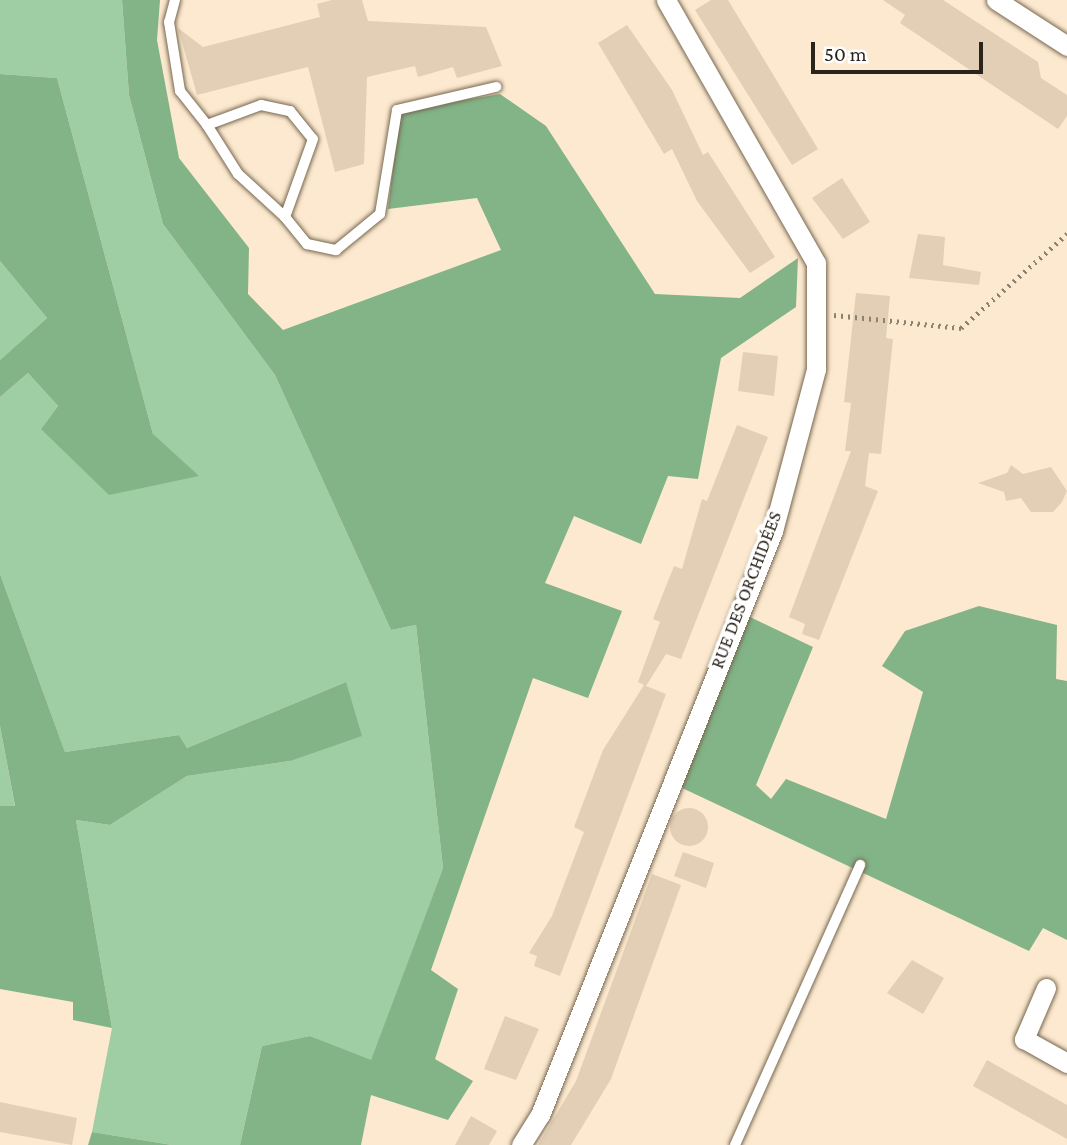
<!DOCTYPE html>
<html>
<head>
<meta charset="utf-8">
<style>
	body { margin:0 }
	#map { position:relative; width:1067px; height:1145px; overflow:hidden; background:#fce9cf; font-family:"Crimson Pro",serif }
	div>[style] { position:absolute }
	.green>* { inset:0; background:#9fcea4 }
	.forest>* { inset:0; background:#82b488 }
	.building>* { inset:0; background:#e2cfb6 }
	.round { border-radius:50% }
	.path>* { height:4.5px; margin-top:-2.25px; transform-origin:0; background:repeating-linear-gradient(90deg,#8d8170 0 2px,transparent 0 7px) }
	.roads { filter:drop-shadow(0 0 2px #77664f) drop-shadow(0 0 2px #77664f) }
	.lane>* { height:10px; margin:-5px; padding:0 5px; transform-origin:5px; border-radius:5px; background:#fff }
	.street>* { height:19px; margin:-9.5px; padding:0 9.5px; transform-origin:9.5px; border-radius:9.5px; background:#fff }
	span { translate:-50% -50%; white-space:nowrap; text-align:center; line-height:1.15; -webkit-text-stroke:7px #fff; paint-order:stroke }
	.street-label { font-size:19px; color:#2b241b }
	.scale { position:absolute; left:811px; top:42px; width:172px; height:32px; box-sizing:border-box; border:4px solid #2b241b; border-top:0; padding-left:9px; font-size:21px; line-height:24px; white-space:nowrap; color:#2b241b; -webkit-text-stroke:5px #fff; paint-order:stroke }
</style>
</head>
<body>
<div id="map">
	<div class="green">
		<i style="clip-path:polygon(0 0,122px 0,129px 95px,163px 224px,275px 375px,391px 630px,416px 625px,443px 868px,371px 1061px,310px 1036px,262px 1046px,240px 1145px,172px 1145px,92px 1132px,112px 1028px,76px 820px,110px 825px,187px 776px,290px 761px,346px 682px,187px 748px,179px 735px,65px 752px,0 574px,0 397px,28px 373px,58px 406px,41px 429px,153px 434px,57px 78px,0 74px)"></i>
		<i style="clip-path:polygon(0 261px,47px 318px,0 360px)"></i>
		<i style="clip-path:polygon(0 726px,15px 807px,0 806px)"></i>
	</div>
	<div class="forest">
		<i style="clip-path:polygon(122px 0,160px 0,157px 40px,179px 158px,249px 248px,248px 294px,283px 330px,501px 250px,477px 198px,388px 209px,400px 111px,500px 94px,546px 126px,655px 294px,740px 298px,798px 258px,796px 307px,721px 358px,698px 479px,668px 476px,641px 544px,574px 516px,545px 583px,622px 611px,588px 698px,533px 678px,431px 970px,458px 989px,435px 1059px,473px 1081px,448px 1120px,371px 1095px,361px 1145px,240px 1145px,262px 1046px,310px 1036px,371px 1060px,443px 868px,416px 625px,391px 630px,275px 375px,163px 224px,129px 95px)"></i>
		<i style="clip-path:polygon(0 74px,57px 78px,153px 434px,199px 476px,109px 495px,41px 429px,58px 406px,28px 373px,0 397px,0 360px,47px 318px,0 261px)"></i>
		<i style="clip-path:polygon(0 574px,65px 752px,179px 735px,187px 748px,346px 682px,362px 736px,290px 761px,187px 776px,110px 825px,76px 820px,112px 1028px,73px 1020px,73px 1002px,0 989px,0 806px,15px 806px,0 726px)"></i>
		<i style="clip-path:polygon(979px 606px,1057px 625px,1056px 679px,1067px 681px,1067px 940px,1043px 928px,1029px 951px,680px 787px,748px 616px,813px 647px,756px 785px,771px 799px,786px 779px,886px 819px,923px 692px,882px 666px,905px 631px)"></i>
		<i style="clip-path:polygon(92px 1132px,172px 1145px,88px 1145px)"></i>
	</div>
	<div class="building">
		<i style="clip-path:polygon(332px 0,362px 0,368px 21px,486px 27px,502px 66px,457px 78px,453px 67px,418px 77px,415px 66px,367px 77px,364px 164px,335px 172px,308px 67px,197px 95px,178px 28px,203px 47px,320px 17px,317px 4px)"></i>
		<i style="clip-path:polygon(711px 0,728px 0,818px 149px,792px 165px,695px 10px)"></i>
		<i style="clip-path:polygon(883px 0,943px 0,1038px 62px,1041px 78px,1067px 95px,1067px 116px,1058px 129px,900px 23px,905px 15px)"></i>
		<i style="clip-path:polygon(627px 25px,672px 90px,703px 155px,708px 152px,775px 257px,750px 273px,697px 201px,672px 149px,664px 154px,598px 43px)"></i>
		<i style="clip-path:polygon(842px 178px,870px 222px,843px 239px,812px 198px)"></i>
		<i style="clip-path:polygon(918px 234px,945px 237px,943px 265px,981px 272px,979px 285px,909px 278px)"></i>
		<i style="clip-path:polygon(856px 293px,890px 296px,886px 338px,893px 339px,881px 454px,869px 453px,865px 486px,878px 491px,819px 640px,802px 634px,805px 624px,789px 617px,851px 451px,845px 451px,851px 403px,844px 402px)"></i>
		<i style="clip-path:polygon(743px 352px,778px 356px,774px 396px,738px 391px)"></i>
		<i style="clip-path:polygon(737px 425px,768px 437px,681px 659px,666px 654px,646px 686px,666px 694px,560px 976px,534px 966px,537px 956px,529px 953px,552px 916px,584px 832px,574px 827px,603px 750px,644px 685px,638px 682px,660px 622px,653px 619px,674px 566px,682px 569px,702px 499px,707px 501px)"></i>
		<i style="clip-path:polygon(1011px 465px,1023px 474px,1051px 467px,1067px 491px,1062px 502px,1053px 512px,1031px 512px,1021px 498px,1006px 501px,1004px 492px,978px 483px,1007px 473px)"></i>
		<i class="round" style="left:670px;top:808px;width:38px;height:38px"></i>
		<i style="clip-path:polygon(683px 852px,714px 863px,706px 888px,674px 876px)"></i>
		<i style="clip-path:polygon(652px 874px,681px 885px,611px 1079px,571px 1145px,538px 1145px,576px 1081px)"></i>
		<i style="clip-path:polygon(912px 960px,944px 978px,923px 1014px,887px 993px)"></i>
		<i style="clip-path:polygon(505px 1016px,539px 1029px,516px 1080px,484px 1069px)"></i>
		<i style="clip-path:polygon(987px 1060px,1067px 1105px,1067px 1139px,973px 1086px)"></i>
		<i style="clip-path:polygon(0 1102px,77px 1118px,72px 1145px,0 1132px)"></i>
		<i style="clip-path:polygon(471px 1116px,497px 1131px,489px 1145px,455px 1145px)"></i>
	</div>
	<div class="path">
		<i style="left:834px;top:315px;width:128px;rotate:5.8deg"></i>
		<i style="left:961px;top:328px;width:142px;rotate:-41.6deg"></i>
	</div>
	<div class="roads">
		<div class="lane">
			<i style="left:175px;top:0;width:23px;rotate:105deg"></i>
			<i style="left:169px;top:22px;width:70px;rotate:80.9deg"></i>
			<i style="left:180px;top:91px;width:43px;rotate:51.5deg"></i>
			<i style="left:261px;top:105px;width:30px;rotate:12deg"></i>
			<i style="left:290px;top:111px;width:36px;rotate:51deg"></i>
			<i style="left:313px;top:139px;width:83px;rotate:109.7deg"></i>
			<i style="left:285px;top:217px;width:64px;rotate:-137.5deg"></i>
			<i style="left:238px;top:174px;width:58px;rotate:-122.3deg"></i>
			<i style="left:207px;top:125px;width:58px;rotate:-20.3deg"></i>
			<i style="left:285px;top:217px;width:35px;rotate:51deg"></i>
			<i style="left:307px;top:244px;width:30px;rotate:12deg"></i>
			<i style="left:336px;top:250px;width:57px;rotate:-39.3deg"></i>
			<i style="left:380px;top:214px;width:105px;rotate:-80.7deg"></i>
			<i style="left:397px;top:110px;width:102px;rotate:-13.1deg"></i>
			<i style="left:735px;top:1145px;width:307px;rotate:-65.9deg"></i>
		</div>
		<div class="street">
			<i style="left:996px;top:0;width:85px;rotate:32.9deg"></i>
			<i style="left:1046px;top:988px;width:56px;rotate:113.3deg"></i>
			<i style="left:1024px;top:1039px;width:49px;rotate:29.2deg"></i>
			<i style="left:521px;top:1145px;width:36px;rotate:-58deg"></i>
			<i style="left:540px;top:1115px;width:629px;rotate:-68.25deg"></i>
			<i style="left:773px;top:531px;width:168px;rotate:-75.1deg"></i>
			<i style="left:816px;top:369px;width:106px;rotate:-90deg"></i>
			<i style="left:816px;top:263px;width:303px;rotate:-119.7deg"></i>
		</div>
	</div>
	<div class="street-label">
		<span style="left:746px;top:590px;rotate:-69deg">RUE DES ORCHIDÉES</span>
	</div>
	<div class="scale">50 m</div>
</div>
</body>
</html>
